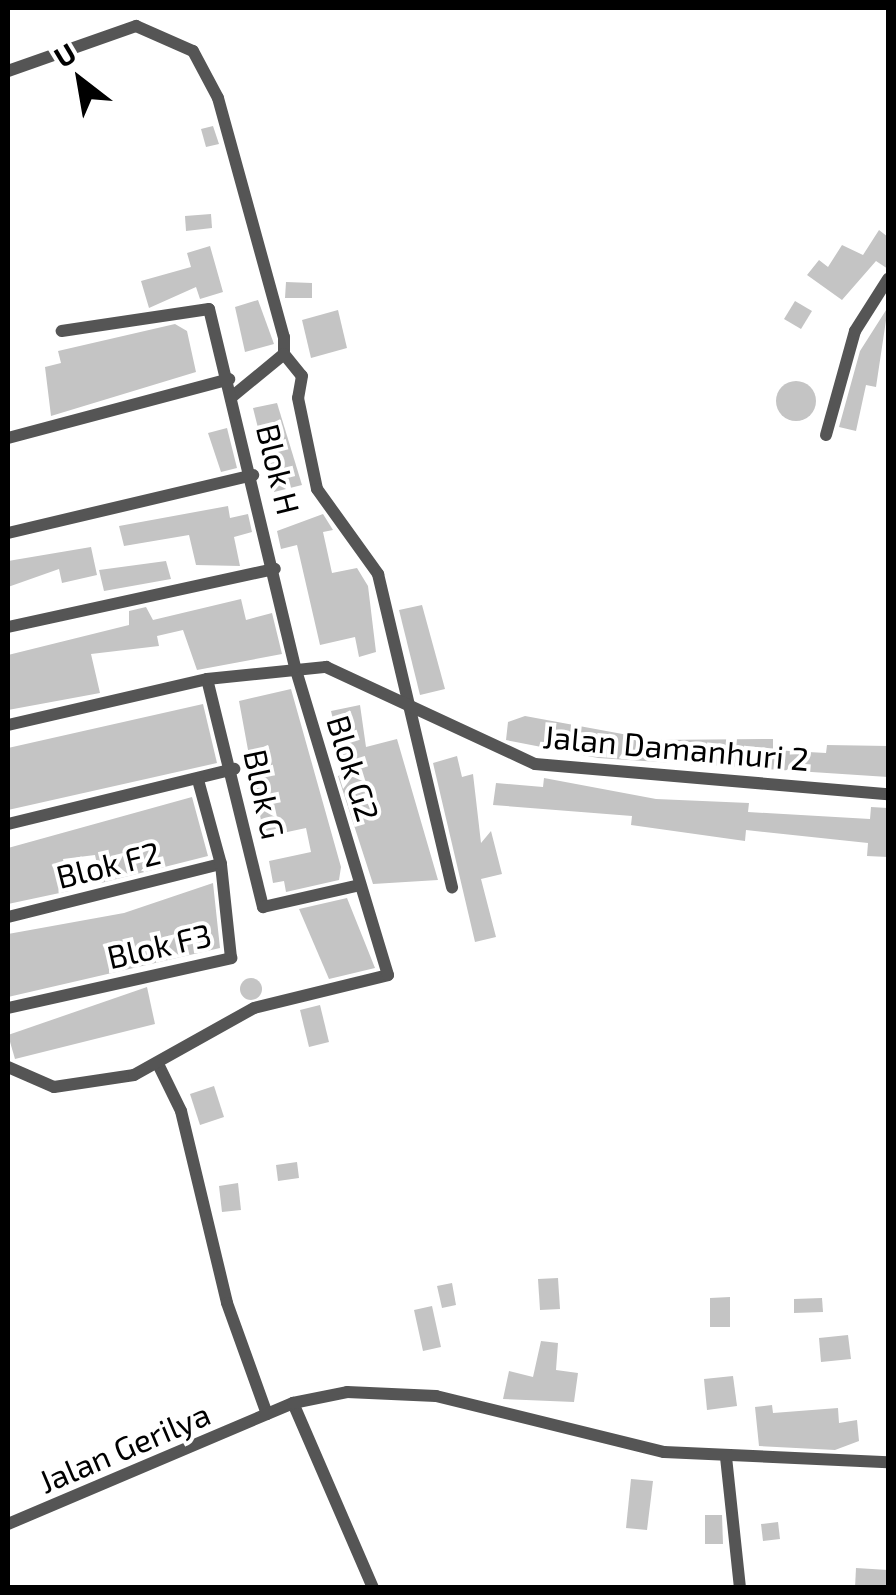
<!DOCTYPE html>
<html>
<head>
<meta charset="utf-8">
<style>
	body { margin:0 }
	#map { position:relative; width:896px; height:1595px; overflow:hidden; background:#fff; font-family:"Exo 2",sans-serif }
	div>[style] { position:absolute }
	.building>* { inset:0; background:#c4c4c4 }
	.round { border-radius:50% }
	.street>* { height:12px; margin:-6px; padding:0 6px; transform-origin:6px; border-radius:6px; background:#555 }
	span { translate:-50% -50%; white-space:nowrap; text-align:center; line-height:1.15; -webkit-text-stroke:8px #fff; paint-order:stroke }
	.street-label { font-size:32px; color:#000 }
	.frame { position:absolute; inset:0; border:10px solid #000; pointer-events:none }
	.north { position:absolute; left:30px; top:30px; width:100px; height:100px; -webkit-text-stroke:8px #fff; paint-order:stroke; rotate:329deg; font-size:28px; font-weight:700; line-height:40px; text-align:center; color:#000 }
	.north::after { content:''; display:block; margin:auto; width:35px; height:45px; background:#000; clip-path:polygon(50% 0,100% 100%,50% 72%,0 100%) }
</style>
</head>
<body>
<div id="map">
	<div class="building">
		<i style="clip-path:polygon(213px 126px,219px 144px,206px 147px,201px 129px)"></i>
		<i style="clip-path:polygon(211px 214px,212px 228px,186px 231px,185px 216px)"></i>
		<i style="clip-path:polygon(879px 230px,888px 237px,888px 269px,876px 261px,842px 300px,807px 275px,819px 260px,828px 267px,842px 245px,863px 255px)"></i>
		<i style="clip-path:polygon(210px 246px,223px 292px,200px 299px,196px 287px,149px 308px,141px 281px,191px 267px,187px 253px)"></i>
		<i style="clip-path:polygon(286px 282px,312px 283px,312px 298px,285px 298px)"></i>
		<i style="clip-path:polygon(258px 300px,274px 344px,245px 352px,235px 307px)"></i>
		<i style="clip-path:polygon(795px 301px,812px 311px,801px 329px,784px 319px)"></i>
		<i style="clip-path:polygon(888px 307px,876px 387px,866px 385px,856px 431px,839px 427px,860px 351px)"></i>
		<i style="clip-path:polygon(338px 310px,347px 348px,311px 358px,302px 320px)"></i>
		<i style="clip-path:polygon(175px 324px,187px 331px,196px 372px,51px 416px,45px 367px,61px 363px,58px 351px)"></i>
		<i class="round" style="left:776px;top:381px;width:40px;height:40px"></i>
		<i style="clip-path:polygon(277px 403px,302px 485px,274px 492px,253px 408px)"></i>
		<i style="clip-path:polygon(227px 428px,237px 468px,221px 472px,208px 433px)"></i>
		<i style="clip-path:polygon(228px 506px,230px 518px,248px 514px,252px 532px,234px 537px,240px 566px,196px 565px,189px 535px,124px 546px,119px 526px)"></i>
		<i style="clip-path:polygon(323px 514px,333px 530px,323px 532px,332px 573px,357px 568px,368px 586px,376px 652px,359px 657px,355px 637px,320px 645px,297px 545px,281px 549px,277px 531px)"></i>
		<i style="clip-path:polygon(91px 547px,97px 575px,62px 583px,59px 569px,8px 587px,8px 561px)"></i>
		<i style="clip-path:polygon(166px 561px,171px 579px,104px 591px,99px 570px)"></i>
		<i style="clip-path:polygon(241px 599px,246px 620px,272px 613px,282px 654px,197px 670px,183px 630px,157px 636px,159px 646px,91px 654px,100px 693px,8px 710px,8px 655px,129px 625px,129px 611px,146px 607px,153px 620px)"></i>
		<i style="clip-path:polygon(422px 605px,445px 689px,420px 695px,399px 610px)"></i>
		<i style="clip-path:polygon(291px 689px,341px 867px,339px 880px,286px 892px,284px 881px,273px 883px,269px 861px,311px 852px,306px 828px,264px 837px,239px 701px)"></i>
		<i style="clip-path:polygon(203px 704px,217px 763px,8px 810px,8px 748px)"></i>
		<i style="clip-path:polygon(360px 705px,366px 747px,397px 739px,438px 880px,373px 884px,338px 776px,346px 774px,331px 711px)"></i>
		<i style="clip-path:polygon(525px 716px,655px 740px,773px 739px,773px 750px,826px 753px,827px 745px,888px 746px,888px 777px,598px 758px,506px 740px,508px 722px)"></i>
		<i style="clip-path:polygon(457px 756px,462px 777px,473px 774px,481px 843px,491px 831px,502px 874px,481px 879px,496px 937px,475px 942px,433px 763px)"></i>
		<i style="clip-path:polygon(544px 778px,656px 799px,749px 803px,748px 812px,870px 819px,871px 807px,888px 808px,888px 857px,867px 856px,868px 843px,746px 830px,745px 841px,631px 825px,632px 816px,493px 805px,496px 783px,543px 787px)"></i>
		<i style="clip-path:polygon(192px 797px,208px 856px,101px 883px,95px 855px,63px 859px,69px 891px,8px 904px,8px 848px)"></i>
		<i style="clip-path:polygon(213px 883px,220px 948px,8px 997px,8px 934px,124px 913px)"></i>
		<i style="clip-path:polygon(347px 898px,375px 968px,329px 979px,299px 909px)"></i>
		<i class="round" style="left:240px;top:978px;width:22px;height:22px"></i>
		<i style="clip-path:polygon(147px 987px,155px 1024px,15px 1059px,8px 1035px)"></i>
		<i style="clip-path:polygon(320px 1005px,329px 1042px,309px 1047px,300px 1010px)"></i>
		<i style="clip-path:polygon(214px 1086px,224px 1117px,200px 1125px,190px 1094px)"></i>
		<i style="clip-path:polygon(297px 1162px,299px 1178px,278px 1181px,276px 1165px)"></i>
		<i style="clip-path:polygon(238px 1183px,241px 1210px,222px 1212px,219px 1186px)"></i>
		<i style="clip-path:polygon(558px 1278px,560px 1309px,540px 1310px,538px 1279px)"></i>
		<i style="clip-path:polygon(452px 1283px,456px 1305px,442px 1308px,437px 1286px)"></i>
		<i style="clip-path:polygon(730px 1297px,730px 1327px,710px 1327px,710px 1298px)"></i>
		<i style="clip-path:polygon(822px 1298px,823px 1312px,794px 1313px,794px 1299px)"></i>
		<i style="clip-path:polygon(432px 1306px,441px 1347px,423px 1351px,414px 1310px)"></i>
		<i style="clip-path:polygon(848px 1335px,851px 1359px,821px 1362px,819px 1338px)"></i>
		<i style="clip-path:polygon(541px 1341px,558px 1343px,556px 1370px,578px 1373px,574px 1402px,503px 1399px,509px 1371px,533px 1377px)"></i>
		<i style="clip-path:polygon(733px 1376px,737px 1406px,707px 1410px,704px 1379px)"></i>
		<i style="clip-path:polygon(772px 1405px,773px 1413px,838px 1408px,839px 1423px,857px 1420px,859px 1441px,835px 1450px,759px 1446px,755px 1407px)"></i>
		<i style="clip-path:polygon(631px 1479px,653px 1481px,647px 1530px,626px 1528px)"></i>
		<i style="clip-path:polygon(705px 1515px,722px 1515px,723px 1544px,705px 1544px)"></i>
		<i style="clip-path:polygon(778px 1522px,780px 1539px,763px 1541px,761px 1524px)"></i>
		<i style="clip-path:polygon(856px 1568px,888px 1570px,888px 1588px,855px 1588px)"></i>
	</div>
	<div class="street">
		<i style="left:8px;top:71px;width:136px;rotate:-19.4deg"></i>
		<i style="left:136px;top:26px;width:62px;rotate:23.7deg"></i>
		<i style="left:193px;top:51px;width:53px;rotate:62deg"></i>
		<i style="left:218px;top:98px;width:248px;rotate:74.6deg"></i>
		<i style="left:284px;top:337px;width:17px;rotate:90deg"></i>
		<i style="left:284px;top:354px;width:66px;rotate:140.5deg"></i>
		<i style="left:284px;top:354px;width:28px;rotate:51deg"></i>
		<i style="left:302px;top:376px;width:22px;rotate:100deg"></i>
		<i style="left:298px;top:398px;width:93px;rotate:78.2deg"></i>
		<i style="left:317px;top:489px;width:105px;rotate:54.3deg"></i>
		<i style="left:378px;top:574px;width:322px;rotate:76.7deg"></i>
		<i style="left:826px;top:435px;width:108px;rotate:-74.4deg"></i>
		<i style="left:855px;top:331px;width:62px;rotate:-57.6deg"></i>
		<i style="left:8px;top:438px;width:229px;rotate:-14.9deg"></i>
		<i style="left:8px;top:533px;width:252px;rotate:-13.3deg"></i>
		<i style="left:8px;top:627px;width:273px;rotate:-12.3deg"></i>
		<i style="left:207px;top:679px;width:235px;rotate:76.2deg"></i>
		<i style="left:263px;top:907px;width:99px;rotate:-12.8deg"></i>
		<i style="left:8px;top:725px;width:204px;rotate:-13deg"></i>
		<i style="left:207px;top:679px;width:120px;rotate:-5.8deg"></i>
		<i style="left:326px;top:667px;width:230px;rotate:24.9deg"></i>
		<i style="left:535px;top:764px;width:354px;rotate:4.9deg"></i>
		<i style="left:8px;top:824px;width:233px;rotate:-13.7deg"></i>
		<i style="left:8px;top:917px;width:219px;rotate:-14deg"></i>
		<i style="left:8px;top:1008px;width:229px;rotate:-12.6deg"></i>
		<i style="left:231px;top:958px;width:95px;rotate:-96.1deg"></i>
		<i style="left:221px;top:864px;width:87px;rotate:-105.3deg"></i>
		<i style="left:159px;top:1066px;width:50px;rotate:63.9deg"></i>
		<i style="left:181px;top:1111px;width:197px;rotate:76.5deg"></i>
		<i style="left:227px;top:1303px;width:118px;rotate:70.2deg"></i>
		<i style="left:8px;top:1067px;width:50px;rotate:23.5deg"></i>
		<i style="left:54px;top:1087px;width:81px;rotate:-8.5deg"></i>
		<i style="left:134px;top:1075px;width:137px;rotate:-29.2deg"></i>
		<i style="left:254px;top:1008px;width:138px;rotate:-13.8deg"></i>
		<i style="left:388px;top:975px;width:322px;rotate:-106.8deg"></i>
		<i style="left:295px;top:667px;width:368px;rotate:-103.5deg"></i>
		<i style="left:209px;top:309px;width:149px;rotate:171.5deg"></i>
		<i style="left:293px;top:1403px;width:202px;rotate:66.6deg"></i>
		<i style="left:726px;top:1457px;width:132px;rotate:83.9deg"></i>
		<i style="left:8px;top:1524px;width:310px;rotate:-23deg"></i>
		<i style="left:293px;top:1403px;width:55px;rotate:-11.5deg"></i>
		<i style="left:347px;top:1392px;width:89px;rotate:2.6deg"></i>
		<i style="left:436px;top:1396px;width:235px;rotate:13.8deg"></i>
		<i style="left:664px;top:1452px;width:224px;rotate:2.6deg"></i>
	</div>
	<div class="street-label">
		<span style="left:279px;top:469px;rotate:76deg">Blok H</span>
		<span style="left:676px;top:747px;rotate:5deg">Jalan Damanhuri 2</span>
		<span style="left:354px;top:768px;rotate:73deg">Blok G2</span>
		<span style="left:265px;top:794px;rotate:78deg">Blok G</span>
		<span style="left:108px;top:864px;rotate:-14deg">Blok F2</span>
		<span style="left:159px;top:945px;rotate:-13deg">Blok F3</span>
		<span style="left:124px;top:1447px;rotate:-23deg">Jalan Gerilya</span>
	</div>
	<div class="frame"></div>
	<div class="north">U</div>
</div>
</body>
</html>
